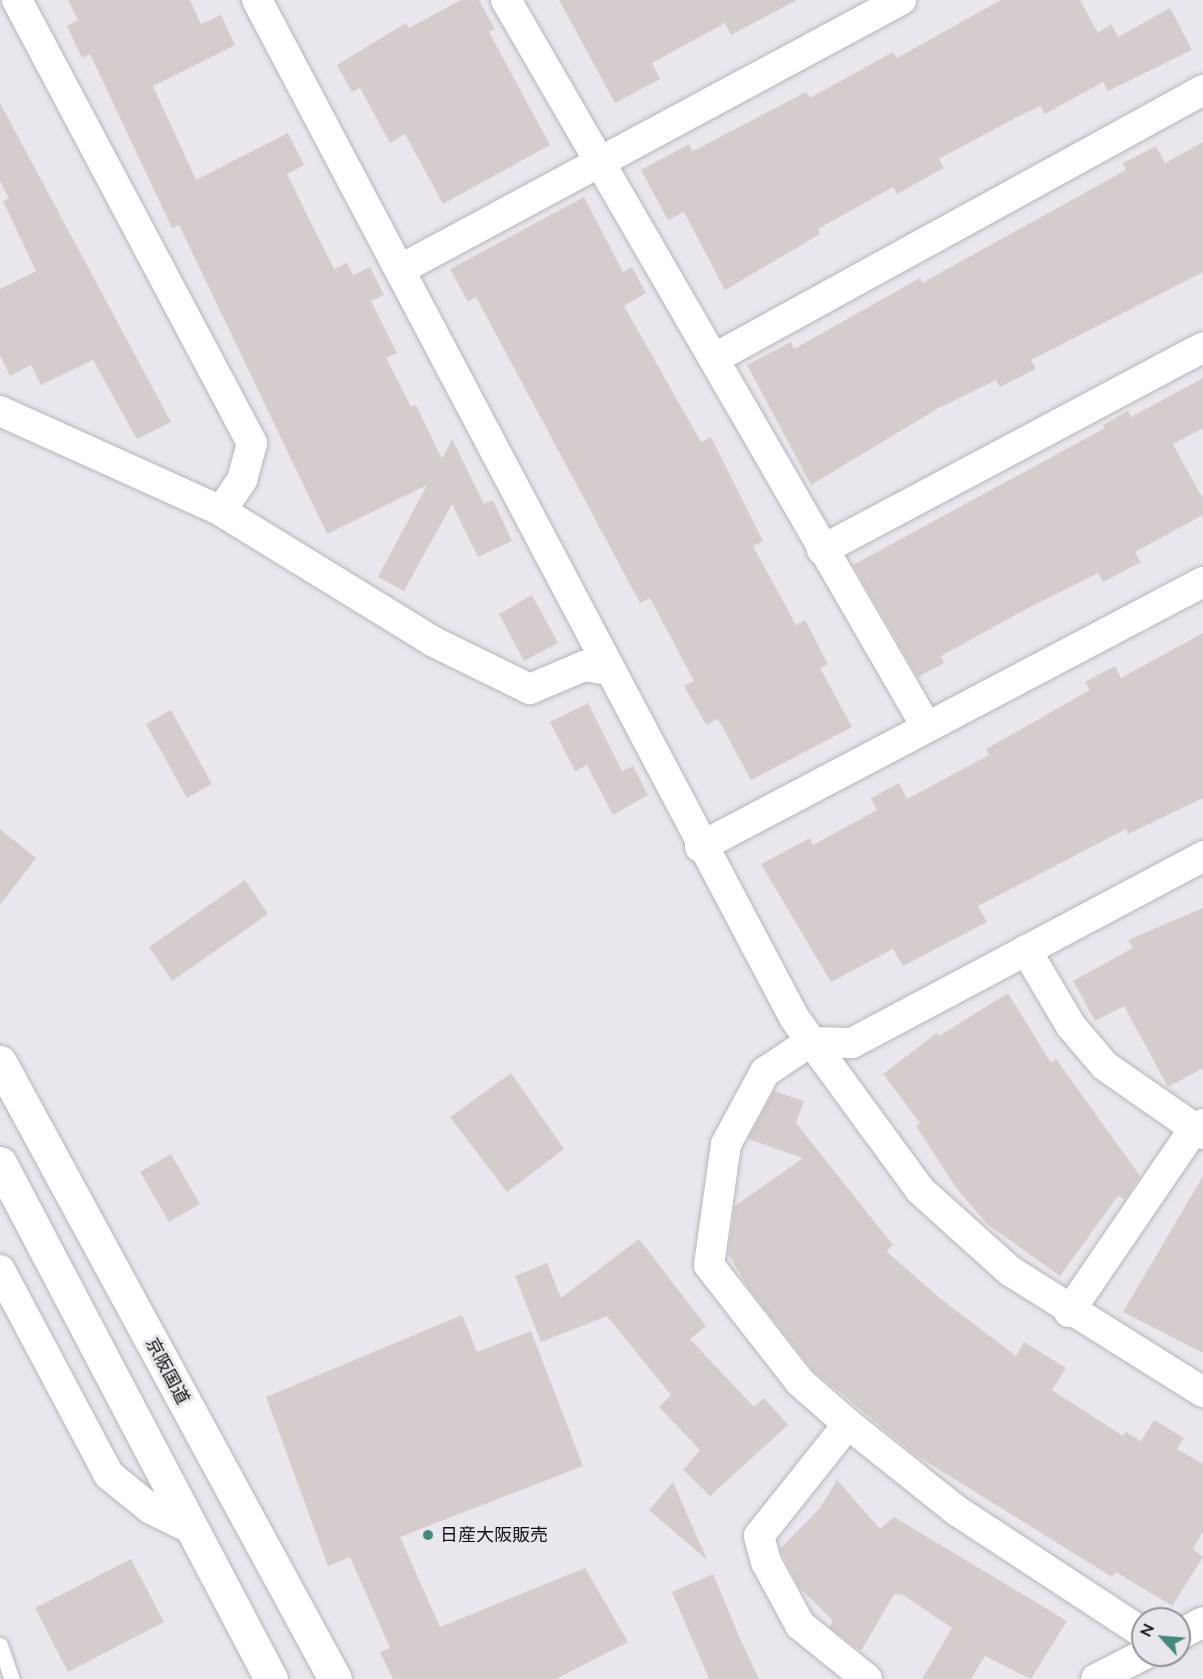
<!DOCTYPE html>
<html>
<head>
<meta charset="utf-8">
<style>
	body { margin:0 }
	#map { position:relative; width:1203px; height:1679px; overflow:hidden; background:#e9e6ed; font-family:Mulish,"Noto Sans JP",sans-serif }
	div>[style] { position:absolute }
	.building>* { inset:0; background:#d5cdcc }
	.roads { filter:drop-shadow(0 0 2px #b8b5bc) drop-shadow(0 0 2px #b8b5bc) }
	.service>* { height:15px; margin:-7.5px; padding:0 7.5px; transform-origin:7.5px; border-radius:7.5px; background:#fff }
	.minor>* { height:30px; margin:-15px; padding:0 15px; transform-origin:15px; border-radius:15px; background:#fff }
	.trunk>* { height:33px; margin:-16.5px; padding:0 16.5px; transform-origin:16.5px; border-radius:16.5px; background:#fff }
	.dots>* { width:16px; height:16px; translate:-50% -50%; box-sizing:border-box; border:3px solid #e9e6ed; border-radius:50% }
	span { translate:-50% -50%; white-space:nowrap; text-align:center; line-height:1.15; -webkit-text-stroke:6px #e9e6ed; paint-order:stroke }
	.street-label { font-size:18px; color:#111012 }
	.poi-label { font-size:18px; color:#111012 }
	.left { translate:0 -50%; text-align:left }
	.north { position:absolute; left:1131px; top:1607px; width:60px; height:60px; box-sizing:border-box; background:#e9e6ed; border:2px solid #939095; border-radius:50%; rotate:296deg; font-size:16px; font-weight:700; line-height:24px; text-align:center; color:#111012 }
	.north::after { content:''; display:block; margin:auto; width:21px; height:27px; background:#44897f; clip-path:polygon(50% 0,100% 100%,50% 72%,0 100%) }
</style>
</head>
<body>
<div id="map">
	<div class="building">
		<i style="clip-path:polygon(68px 0,190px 0,201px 24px,221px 15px,235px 45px,153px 86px,196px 180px,288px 133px,304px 165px,287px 174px,334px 269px,347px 263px,353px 275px,370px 267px,384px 295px,371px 301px,397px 353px,386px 358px,411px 407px,416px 405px,442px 459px,452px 439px,484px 504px,493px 500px,512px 541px,478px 557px,452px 504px,404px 591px,378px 577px,427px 485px,327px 534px,179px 225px,172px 228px,90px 54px,82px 58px,67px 26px,78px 20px)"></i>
		<i style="clip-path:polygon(461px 0,479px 0,495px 29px,489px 32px,550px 145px,443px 204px,405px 134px,390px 143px,360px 88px,352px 92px,337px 65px,406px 23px,409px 28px)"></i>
		<i style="clip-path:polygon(559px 0,797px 0,731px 35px,725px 23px,652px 63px,660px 79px,615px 103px)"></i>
		<i style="clip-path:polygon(1001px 0,1080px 0,1098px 33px,1111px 24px,1118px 37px,1170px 8px,1192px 50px,1108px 91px,1103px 82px,1045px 114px,1040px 106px,1015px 118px,939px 159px,944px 168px,897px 194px,893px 187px,818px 229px,820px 234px,725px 290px,684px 212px,668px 220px,641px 170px,689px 144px,693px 151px,806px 92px,810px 98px,893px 52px,897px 58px)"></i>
		<i style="clip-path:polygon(0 103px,171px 422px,137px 439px,93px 360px,41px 385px,31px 365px,10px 376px,0 355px,0 289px,36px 271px,3px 201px,9px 198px,0 181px)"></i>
		<i style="clip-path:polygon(1203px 142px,1203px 272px,1031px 360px,1036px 369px,1000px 387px,996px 380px,937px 409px,811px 485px,747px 365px,791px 342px,794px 349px,920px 278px,922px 283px,1126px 170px,1123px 163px,1156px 146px,1165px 163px)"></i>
		<i style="clip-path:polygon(584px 197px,623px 272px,632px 267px,646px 293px,624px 306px,701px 442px,711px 437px,763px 541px,753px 546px,796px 625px,805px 620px,828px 664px,820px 668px,852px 727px,751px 780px,718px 719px,706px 725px,684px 686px,694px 681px,650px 598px,640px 603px,476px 297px,468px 302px,450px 269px)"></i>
		<i style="clip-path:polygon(1203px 378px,1203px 428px,1173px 444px,1203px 499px,1203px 515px,1135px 552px,1141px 562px,1103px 582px,1098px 573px,1030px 607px,941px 656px,944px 663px,918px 677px,853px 565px,1105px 428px,1103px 425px,1128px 411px,1131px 417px)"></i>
		<i style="clip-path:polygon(532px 595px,558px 643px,524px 661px,499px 614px)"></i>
		<i style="clip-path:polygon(1203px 633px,1203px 798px,1128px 834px,1126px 829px,978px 906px,987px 922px,903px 966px,893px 949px,831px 982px,761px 864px,810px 838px,813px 845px,877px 810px,871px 798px,899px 783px,907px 799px,989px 755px,986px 749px,1090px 690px,1085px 682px,1115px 666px,1121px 678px)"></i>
		<i style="clip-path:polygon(588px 703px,622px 771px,633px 766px,648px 795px,613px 815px,587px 765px,575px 771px,550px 722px)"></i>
		<i style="clip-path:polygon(171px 710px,212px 784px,187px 798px,146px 724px)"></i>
		<i style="clip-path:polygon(0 829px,36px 858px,0 905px)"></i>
		<i style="clip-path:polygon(245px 880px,268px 914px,172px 981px,149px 947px)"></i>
		<i style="clip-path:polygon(1203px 908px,1203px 1068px,1168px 1087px,1124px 1006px,1095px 1021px,1073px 981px,1133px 948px,1128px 940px)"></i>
		<i style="clip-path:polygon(1008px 993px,1051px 1063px,1056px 1059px,1140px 1176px,1125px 1199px,1118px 1196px,1060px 1276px,987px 1224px,957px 1189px,916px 1126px,920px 1123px,883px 1074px,937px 1033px,939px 1036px)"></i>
		<i style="clip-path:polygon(511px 1073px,564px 1149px,507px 1192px,450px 1117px)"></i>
		<i style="clip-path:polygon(774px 1091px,804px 1101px,796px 1123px,893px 1245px,886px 1251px,941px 1299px,1016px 1356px,1024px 1342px,1066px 1368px,1052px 1390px,1123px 1436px,1126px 1432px,1141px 1441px,1154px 1420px,1184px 1438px,1177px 1449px,1203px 1464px,1203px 1531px,1193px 1549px,1203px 1557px,1172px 1606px,1116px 1572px,1112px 1577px,914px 1454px,813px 1370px,750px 1290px,728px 1254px,735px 1206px,803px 1158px,748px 1139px)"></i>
		<i style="clip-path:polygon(171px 1154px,200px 1204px,169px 1222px,140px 1172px)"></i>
		<i style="clip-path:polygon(1203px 1176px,1203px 1353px,1123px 1312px)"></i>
		<i style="clip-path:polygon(639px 1239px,706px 1326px,690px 1339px,754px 1407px,764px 1398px,788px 1425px,710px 1496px,683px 1470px,700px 1450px,659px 1407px,671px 1395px,607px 1316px,541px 1342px,515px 1276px,547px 1263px,561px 1298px)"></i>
		<i style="clip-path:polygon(462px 1315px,477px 1352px,531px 1331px,583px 1466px,400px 1537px,440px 1627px,585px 1568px,628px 1642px,556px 1679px,393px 1679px,380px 1652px,390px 1648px,350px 1557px,328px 1566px,266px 1397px)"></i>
		<i style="clip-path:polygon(837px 1480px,880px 1529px,894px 1517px,1067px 1621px,1031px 1679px,985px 1656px,971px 1679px,922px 1679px,952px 1628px,903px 1595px,894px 1594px,861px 1651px,829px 1627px,833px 1621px,799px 1587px,780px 1549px,820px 1508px)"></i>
		<i style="clip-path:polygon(673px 1482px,707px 1560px,649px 1510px)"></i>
		<i style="clip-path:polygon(131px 1559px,164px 1622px,68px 1672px,35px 1608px)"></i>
		<i style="clip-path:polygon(713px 1574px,739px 1636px,759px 1679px,709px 1679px,672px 1592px)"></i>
	</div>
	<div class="roads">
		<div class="service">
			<i style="left:0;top:1645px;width:36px;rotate:71deg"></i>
		</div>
		<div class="minor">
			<i style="left:17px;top:0;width:501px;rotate:62.06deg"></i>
			<i style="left:252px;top:443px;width:38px;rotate:105deg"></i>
			<i style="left:242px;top:480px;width:37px;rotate:124deg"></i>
			<i style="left:257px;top:0;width:1152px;rotate:62.17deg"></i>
			<i style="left:795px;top:1019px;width:212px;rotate:53.8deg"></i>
			<i style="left:920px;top:1190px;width:121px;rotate:42deg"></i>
			<i style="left:1010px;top:1271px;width:228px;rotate:32.1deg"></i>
			<i style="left:506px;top:0;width:839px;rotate:59.95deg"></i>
			<i style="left:401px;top:269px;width:568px;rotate:-28.28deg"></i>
			<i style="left:715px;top:358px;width:557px;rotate:-28.77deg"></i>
			<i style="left:0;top:411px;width:243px;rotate:24.3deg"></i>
			<i style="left:221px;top:511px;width:248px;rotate:31.6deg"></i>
			<i style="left:432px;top:641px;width:109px;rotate:26.1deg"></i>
			<i style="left:530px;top:689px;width:59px;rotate:-23.1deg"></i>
			<i style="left:584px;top:666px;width:25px;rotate:9deg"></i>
			<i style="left:822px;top:550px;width:432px;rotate:-28deg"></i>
			<i style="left:700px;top:847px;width:569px;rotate:-27.78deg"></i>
			<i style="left:1026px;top:950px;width:88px;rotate:59.4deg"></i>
			<i style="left:1071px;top:1026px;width:52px;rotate:49.6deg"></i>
			<i style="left:1105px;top:1066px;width:119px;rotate:34.8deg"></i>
			<i style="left:0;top:1270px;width:232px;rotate:62deg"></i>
			<i style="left:109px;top:1475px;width:54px;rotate:39deg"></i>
			<i style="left:151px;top:1509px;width:46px;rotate:26deg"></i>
			<i style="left:1069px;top:1312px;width:222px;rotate:-55.7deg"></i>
			<i style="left:1194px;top:1129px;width:10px;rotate:-29deg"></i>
			<i style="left:848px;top:1424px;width:143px;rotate:128.5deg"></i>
			<i style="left:759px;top:1536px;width:27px;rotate:75deg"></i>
			<i style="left:766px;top:1562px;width:72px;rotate:61.6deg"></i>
			<i style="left:800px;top:1625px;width:86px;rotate:38.9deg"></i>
			<i style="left:1143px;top:1633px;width:222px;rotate:-146.7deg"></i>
			<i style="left:957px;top:1511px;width:139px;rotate:-141.4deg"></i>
			<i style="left:848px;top:1424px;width:64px;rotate:-138.8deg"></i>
			<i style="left:800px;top:1382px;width:148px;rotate:-127.9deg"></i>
			<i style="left:709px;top:1265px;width:122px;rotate:-82deg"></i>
			<i style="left:726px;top:1144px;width:82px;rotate:-61.6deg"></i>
			<i style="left:765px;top:1072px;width:54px;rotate:-33.7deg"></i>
			<i style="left:810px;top:1042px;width:42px;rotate:1.4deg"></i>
			<i style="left:852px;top:1043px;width:398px;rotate:-28deg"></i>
			<i style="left:1179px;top:1635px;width:27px;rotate:-28deg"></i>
			<i style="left:1096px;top:1679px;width:53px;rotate:-27.1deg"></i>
		</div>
		<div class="trunk">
			<i style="left:0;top:1062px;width:702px;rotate:61.5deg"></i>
			<i style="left:0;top:1163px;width:583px;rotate:62.29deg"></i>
		</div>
	</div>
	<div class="dots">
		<i style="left:428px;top:1535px;background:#44897f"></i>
	</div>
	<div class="street-label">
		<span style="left:167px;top:1371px;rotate:62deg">京阪国道</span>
	</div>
	<div class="poi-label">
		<span class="left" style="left:440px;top:1535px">日産大阪販売</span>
	</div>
	<div class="north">N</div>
</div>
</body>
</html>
